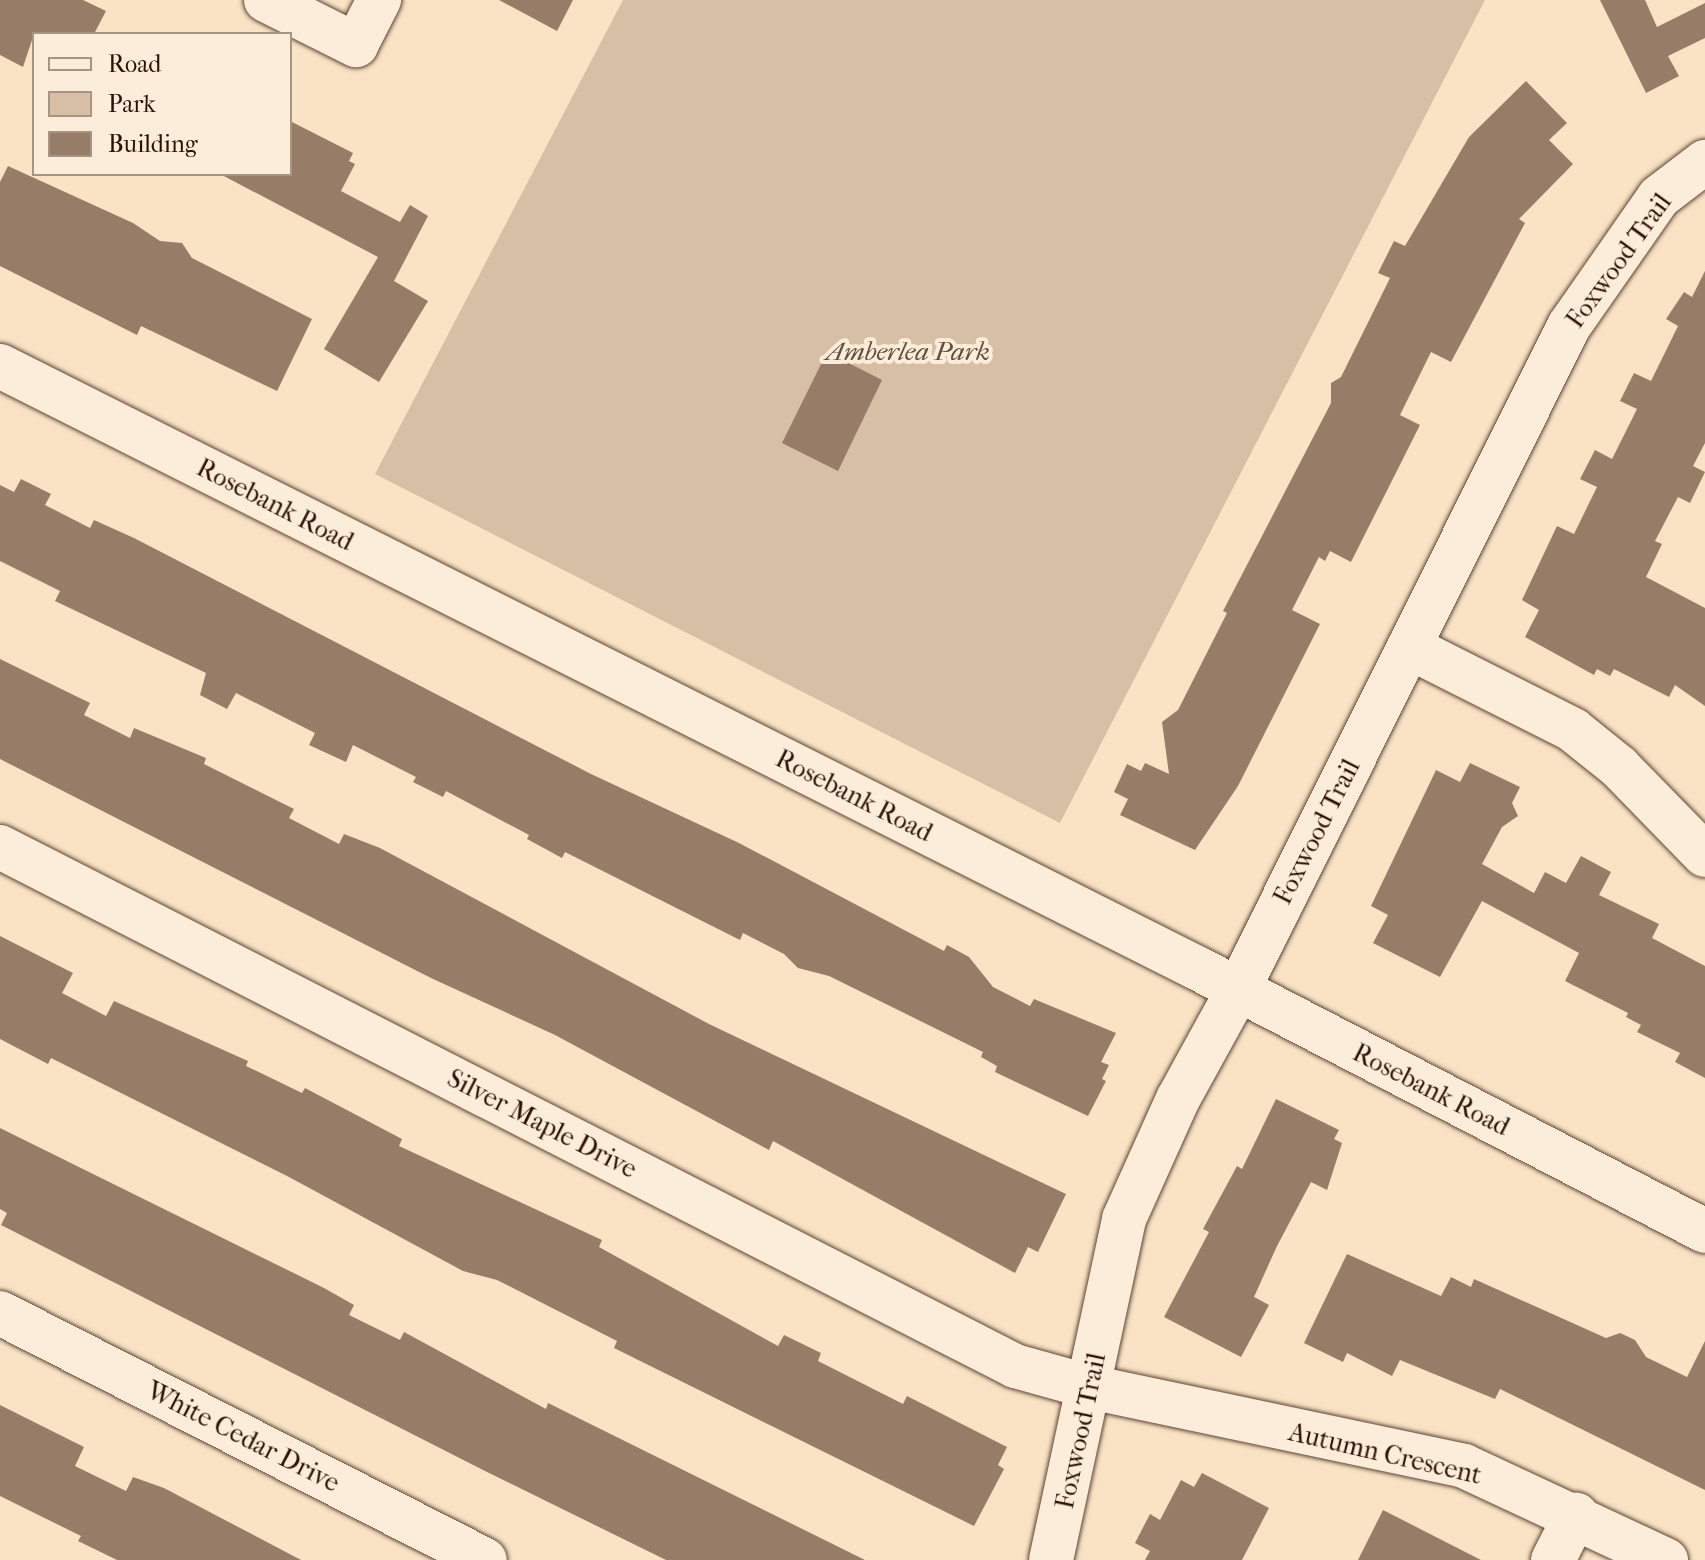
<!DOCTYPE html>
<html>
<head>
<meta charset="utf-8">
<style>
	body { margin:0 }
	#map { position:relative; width:1705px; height:1560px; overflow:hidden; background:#f9e3c4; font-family:"IM FELL French Canon",serif }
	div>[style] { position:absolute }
	.green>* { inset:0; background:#d6bfa4 }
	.building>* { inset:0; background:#977d68 }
	.roads { filter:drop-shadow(0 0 2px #5f4435) drop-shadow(0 0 2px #5f4435) }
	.minor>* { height:44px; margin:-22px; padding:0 22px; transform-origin:22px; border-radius:22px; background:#fbedd9 }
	span { translate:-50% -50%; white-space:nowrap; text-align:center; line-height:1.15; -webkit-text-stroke:8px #fbedd9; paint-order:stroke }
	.street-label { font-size:26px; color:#2c0f05 }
	.park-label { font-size:26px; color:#684d3d; font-style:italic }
	.legend { position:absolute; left:32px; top:32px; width:260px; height:144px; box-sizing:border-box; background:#fbedd9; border:2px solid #a89484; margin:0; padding:10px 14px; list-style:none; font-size:24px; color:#2c0f05 }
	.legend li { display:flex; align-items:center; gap:16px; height:40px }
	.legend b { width:40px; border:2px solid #a89484 }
</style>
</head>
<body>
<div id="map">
	<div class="green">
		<i style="clip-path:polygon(623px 0,1485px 0,1060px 823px,375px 474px)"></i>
	</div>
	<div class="building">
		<i style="clip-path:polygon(0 0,83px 0,106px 11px,94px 34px,34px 34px,23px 67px,0 55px)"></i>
		<i style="clip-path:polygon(499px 0,573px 0,557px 31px)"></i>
		<i style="clip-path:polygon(1600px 0,1645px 0,1657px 27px,1705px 3px,1705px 38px,1668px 56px,1679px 76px,1646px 93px)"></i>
		<i style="clip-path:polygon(1526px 81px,1567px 123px,1549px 140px,1573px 164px,1519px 219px,1525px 223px,1451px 362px,1431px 352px,1400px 415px,1420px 425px,1351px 562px,1330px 551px,1325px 561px,1319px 557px,1292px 610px,1320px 624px,1238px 786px,1195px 850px,1120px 815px,1128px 799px,1114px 792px,1127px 764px,1141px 771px,1145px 763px,1169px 774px,1162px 722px,1178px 710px,1227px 613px,1223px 611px,1331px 403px,1331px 383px,1341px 377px,1390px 278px,1378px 273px,1394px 241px,1405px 246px,1469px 137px)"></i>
		<i style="clip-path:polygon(290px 121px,353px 153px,349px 161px,355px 164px,341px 191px,400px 222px,410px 205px,428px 216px,394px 281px,428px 301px,379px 382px,324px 349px,378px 257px,220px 174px,290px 174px)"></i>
		<i style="clip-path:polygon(8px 166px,133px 223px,160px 241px,182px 243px,192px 258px,312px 319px,277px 391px,141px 326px,137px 335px,0 266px,0 182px)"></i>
		<i style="clip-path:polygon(1705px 271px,1705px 443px,1693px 466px,1705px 472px,1690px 503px,1678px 497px,1655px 541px,1662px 544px,1646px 577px,1705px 608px,1705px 706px,1675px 685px,1669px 697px,1614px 669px,1610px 676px,1597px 669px,1594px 675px,1525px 637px,1539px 610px,1522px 600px,1557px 526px,1574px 534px,1597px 487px,1580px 479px,1595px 450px,1612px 459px,1637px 409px,1620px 401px,1634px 373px,1651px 381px,1678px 326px,1666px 319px,1684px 292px,1692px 297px)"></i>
		<i style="clip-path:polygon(827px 352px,882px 380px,838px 471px,782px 443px)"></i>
		<i style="clip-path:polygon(21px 479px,51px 494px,45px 505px,90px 528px,94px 520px,134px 538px,591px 774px,739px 843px,944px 951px,947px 945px,969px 957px,993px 987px,1030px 1006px,1034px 999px,1116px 1033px,1101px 1062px,1109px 1065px,1102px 1079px,1106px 1081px,1088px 1116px,995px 1072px,997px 1066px,981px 1057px,983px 1052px,894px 1008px,829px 976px,798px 968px,784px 954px,743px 933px,740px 940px,565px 852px,562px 858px,527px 839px,529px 835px,446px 791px,443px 797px,413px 782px,416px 777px,353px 745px,346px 762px,309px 745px,315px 733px,236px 693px,227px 709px,200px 695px,206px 673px,55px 601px,60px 591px,0 561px,0 485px,14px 492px)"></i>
		<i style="clip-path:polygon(0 659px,90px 703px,84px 715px,130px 738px,134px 728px,206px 758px,204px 764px,294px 809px,289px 818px,339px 844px,344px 834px,380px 848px,709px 1024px,1066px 1194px,1038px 1252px,1028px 1247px,1015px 1273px,773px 1141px,769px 1150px,555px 1035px,431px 978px,0 759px)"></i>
		<i style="clip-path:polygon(1470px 763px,1520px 787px,1512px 803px,1518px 816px,1502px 827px,1482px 864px,1534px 893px,1545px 872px,1566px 883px,1581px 856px,1611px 872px,1599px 895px,1659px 924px,1652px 938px,1705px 966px,1705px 1078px,1675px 1062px,1680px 1053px,1637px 1032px,1641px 1025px,1626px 1017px,1628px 1013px,1565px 981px,1579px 953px,1482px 901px,1440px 977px,1373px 943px,1388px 915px,1371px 906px,1436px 770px,1460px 782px)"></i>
		<i style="clip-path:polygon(0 936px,73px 973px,62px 993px,106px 1016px,114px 1001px,248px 1061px,246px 1066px,302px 1093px,305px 1088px,402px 1139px,399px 1146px,602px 1240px,599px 1247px,778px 1346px,784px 1335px,821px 1353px,818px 1361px,903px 1404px,907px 1396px,1007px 1447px,998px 1465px,1004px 1469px,974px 1526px,614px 1348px,617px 1341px,497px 1280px,463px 1271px,289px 1177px,51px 1058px,48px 1064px,0 1039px)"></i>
		<i style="clip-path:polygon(1276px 1099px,1339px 1130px,1334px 1139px,1342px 1143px,1327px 1190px,1311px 1182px,1277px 1246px,1254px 1297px,1269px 1305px,1241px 1357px,1164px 1317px,1209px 1232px,1203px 1229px,1237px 1166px,1242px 1169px)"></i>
		<i style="clip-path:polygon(0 1128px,324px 1288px,354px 1305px,349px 1315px,400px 1340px,404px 1332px,546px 1409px,548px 1403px,865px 1560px,666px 1560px,487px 1472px,1px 1225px,7px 1213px,0 1209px)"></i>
		<i style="clip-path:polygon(1347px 1254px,1441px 1296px,1451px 1277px,1471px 1287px,1474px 1279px,1606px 1338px,1620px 1333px,1635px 1340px,1646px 1357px,1687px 1377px,1705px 1341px,1705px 1490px,1500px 1389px,1495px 1399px,1400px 1360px,1392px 1376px,1347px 1353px,1343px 1362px,1304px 1343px)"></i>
		<i style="clip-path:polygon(0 1405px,84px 1447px,75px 1466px,126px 1491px,133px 1477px,164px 1488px,301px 1560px,117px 1560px,78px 1541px,81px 1536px,0 1496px)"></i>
		<i style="clip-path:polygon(1202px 1473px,1269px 1508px,1242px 1560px,1145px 1560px,1150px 1551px,1135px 1543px,1150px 1514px,1160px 1520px,1181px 1480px,1194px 1487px)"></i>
		<i style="clip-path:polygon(1383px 1510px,1481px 1560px,1358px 1560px)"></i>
	</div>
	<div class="roads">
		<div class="minor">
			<i style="left:266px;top:0;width:101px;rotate:26.6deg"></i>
			<i style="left:356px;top:45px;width:51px;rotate:-62.9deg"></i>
			<i style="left:0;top:366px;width:1340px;rotate:26.7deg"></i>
			<i style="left:1197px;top:968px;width:572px;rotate:27.37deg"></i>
			<i style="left:1409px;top:647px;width:184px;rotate:26.8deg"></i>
			<i style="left:1573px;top:730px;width:59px;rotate:38.8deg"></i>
			<i style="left:1619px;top:767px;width:123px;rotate:45.7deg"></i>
			<i style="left:0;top:847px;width:1140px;rotate:27.08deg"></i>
			<i style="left:1015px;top:1366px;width:78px;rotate:15.6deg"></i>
			<i style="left:1090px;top:1387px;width:382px;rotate:11.9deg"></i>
			<i style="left:1464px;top:1466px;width:223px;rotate:25deg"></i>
			<i style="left:0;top:1313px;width:544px;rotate:26.99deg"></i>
			<i style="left:1051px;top:1560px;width:349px;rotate:-77.9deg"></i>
			<i style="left:1124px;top:1219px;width:132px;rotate:-65.8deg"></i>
			<i style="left:1178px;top:1099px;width:124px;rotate:-61.2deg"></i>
			<i style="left:1238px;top:990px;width:742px;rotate:-63.5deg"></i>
			<i style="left:1569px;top:326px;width:157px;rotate:-55.1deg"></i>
			<i style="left:1659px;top:197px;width:58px;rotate:-37.3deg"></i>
			<i style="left:1553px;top:1560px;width:51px;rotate:-62.9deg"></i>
		</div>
	</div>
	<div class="street-label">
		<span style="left:1619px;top:261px;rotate:-54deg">Foxwood Trail</span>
		<span style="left:275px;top:505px;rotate:27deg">Rosebank Road</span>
		<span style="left:854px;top:796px;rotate:27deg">Rosebank Road</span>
		<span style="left:1317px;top:832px;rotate:-63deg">Foxwood Trail</span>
		<span style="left:1431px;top:1090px;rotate:27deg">Rosebank Road</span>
		<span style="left:542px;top:1124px;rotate:27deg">Silver Maple Drive</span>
		<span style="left:1081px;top:1431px;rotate:-78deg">Foxwood Trail</span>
		<span style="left:243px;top:1437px;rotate:27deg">White Cedar Drive</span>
		<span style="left:1385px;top:1454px;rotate:13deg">Autumn Crescent</span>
	</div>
	<div class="park-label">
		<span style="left:908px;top:352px">Amberlea Park</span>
	</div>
	<ul class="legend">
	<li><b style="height:10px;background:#fbedd9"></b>Road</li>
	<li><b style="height:22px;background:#d6bfa4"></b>Park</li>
	<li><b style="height:22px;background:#977d68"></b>Building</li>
	</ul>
</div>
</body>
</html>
